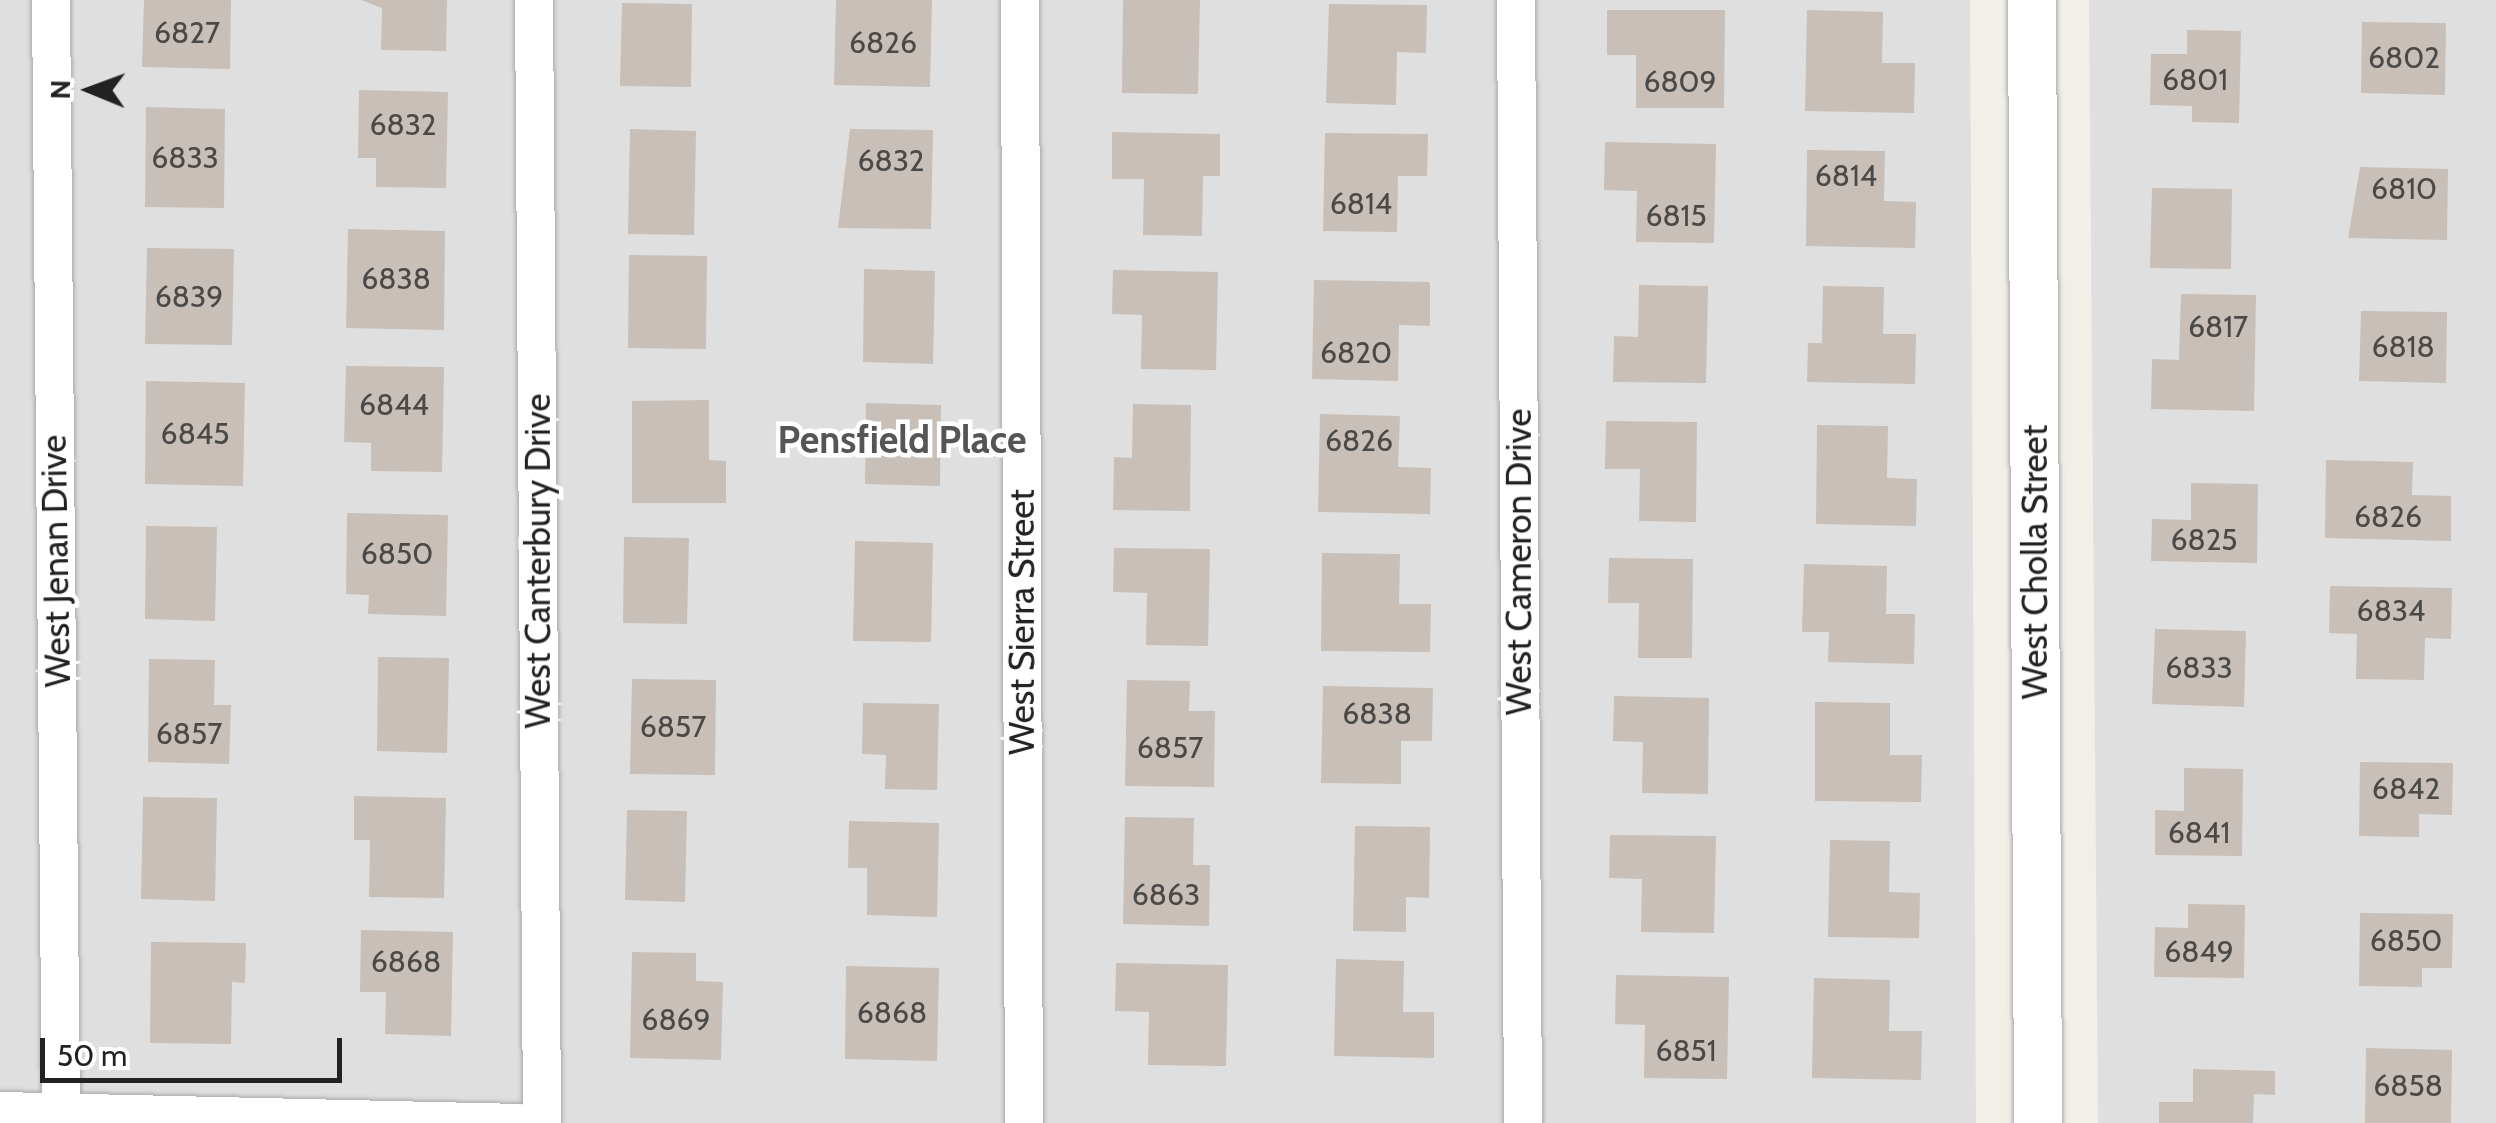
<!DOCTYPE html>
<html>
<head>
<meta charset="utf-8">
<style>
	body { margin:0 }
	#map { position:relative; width:2496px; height:1123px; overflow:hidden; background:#f2efe9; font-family:Cabin,sans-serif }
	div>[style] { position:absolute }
	.residential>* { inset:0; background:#e0dfdf }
	.building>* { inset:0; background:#c7bfb8 }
	.roads { filter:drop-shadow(0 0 2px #a9a9a9) drop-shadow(0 0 2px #a9a9a9) }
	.minor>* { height:38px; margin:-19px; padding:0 19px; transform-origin:19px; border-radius:19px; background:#fff }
	.tertiary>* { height:48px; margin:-24px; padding:0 24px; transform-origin:24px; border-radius:24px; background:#fff }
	span { translate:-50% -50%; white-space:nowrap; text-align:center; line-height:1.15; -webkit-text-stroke:9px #fff; paint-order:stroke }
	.number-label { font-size:30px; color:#4b4948 }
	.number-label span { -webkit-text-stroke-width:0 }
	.street-label { font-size:35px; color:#222 }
	.neighbourhood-label { font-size:38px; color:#555; font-weight:700 }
	.north { position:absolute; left:40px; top:40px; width:100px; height:100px; -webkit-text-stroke:8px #fff; paint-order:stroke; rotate:271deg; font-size:28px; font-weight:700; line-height:40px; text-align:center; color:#222 }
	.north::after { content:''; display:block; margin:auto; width:35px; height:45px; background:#222; clip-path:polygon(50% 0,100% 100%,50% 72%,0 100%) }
	.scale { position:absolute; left:40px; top:1038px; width:302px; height:45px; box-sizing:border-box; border:5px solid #222; border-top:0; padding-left:12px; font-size:30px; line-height:35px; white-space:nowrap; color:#222; -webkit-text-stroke:8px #fff; paint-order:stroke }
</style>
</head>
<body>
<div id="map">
	<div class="residential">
		<i style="clip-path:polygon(0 0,1970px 0,1976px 1123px,0 1123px)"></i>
		<i style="clip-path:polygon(2089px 0,2496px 0,2496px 1123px,2098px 1123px)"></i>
	</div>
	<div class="building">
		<i style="clip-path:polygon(144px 0,231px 0,230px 69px,142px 67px)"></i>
		<i style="clip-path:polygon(361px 0,447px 0,446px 51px,381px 50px,382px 8px)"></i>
		<i style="clip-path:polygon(836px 0,932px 0,930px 87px,834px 85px)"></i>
		<i style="clip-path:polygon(1123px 0,1200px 0,1198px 94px,1122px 93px)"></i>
		<i style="clip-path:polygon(622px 3px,692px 4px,691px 87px,620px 86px)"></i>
		<i style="clip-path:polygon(1329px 4px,1427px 5px,1426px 53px,1397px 52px,1396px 105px,1326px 103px)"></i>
		<i style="clip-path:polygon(1607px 10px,1725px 10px,1724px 108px,1636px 108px,1636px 55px,1607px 55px)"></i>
		<i style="clip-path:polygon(1807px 10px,1883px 12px,1882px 63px,1915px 63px,1914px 113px,1805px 111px)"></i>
		<i style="clip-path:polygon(2362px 22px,2446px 23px,2445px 95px,2361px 93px)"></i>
		<i style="clip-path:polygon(2187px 30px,2241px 31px,2239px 123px,2192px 122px,2192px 106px,2150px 105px,2151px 54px,2187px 54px)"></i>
		<i style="clip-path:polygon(359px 90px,448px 92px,446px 188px,376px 187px,376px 158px,358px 158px)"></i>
		<i style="clip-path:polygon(146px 107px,225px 109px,224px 208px,145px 207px)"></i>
		<i style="clip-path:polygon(630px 129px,696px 131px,694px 235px,628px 234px)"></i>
		<i style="clip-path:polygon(850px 129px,933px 130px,931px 229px,838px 228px)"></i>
		<i style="clip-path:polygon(1112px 132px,1220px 134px,1220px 176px,1203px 176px,1202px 236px,1143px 235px,1144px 179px,1112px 179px)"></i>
		<i style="clip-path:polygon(1325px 133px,1428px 134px,1427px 176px,1398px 176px,1397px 232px,1323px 231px)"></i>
		<i style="clip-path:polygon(1605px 142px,1716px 144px,1714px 243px,1636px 242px,1637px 191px,1604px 190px)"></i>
		<i style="clip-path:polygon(1807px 150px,1885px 151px,1884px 201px,1916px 202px,1915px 248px,1806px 246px)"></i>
		<i style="clip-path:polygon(2360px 167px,2448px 169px,2447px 240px,2348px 238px)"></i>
		<i style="clip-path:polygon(2152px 188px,2232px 189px,2231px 269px,2150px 268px)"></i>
		<i style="clip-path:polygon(348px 229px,445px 231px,444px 330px,346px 328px)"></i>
		<i style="clip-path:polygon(147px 248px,234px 249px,232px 345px,145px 344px)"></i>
		<i style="clip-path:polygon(629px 255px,707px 256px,706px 349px,628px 348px)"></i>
		<i style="clip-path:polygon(864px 269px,935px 271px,933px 364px,863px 362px)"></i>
		<i style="clip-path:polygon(1113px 270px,1218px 272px,1216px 370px,1141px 369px,1142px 315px,1112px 314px)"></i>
		<i style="clip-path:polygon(1314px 280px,1430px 282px,1430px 326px,1399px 325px,1398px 381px,1312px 379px)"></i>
		<i style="clip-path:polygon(1639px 285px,1708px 286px,1706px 383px,1613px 382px,1614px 336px,1638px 337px)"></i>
		<i style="clip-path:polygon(1823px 286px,1884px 287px,1883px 334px,1916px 334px,1915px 384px,1807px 382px,1808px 343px,1822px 343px)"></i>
		<i style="clip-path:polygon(2181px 294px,2256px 295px,2254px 411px,2151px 409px,2152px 359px,2179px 360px)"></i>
		<i style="clip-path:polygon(2361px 311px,2447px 312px,2446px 383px,2359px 381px)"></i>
		<i style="clip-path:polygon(346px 366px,444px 367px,442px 472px,371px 471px,371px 443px,344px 442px)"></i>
		<i style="clip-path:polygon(146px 381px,245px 383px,243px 486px,145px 484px)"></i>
		<i style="clip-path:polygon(709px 400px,709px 460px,726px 461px,726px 503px,632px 503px,632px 401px)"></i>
		<i style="clip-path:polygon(866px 403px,941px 405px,940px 486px,865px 484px)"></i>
		<i style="clip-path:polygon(1133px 404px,1191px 405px,1190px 511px,1113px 510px,1114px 457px,1132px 458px)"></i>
		<i style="clip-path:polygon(1320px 414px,1400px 416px,1398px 467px,1431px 468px,1430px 514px,1318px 512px)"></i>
		<i style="clip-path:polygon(1606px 421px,1697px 422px,1696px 522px,1639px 521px,1640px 469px,1605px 469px)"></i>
		<i style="clip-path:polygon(1817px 425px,1888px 426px,1887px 478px,1917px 479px,1916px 526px,1816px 524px)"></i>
		<i style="clip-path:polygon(2326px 460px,2413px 462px,2412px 495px,2451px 496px,2451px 541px,2325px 538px)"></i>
		<i style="clip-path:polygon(2191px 483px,2258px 484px,2257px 563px,2151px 561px,2152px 519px,2191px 520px)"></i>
		<i style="clip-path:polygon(347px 513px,448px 515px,446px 616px,368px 614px,369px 595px,346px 594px)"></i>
		<i style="clip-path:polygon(146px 526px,217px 527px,215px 621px,145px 619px)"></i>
		<i style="clip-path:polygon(624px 537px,689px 538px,687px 624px,623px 623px)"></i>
		<i style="clip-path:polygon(855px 541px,933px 543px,931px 642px,853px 641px)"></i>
		<i style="clip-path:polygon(1114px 548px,1210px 549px,1208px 646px,1146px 645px,1147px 593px,1113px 592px)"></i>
		<i style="clip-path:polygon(1322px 553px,1400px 554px,1399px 604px,1431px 604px,1430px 652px,1321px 651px)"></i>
		<i style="clip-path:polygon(1609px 558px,1693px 559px,1692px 658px,1638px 658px,1639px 603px,1608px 603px)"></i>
		<i style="clip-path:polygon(1804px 564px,1887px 566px,1886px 614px,1915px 614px,1914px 664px,1828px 662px,1829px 632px,1802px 632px)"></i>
		<i style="clip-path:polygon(2330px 586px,2452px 588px,2451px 639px,2425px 638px,2424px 680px,2356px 679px,2357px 634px,2329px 633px)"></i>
		<i style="clip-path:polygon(2155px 629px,2246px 631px,2244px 707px,2152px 704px)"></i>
		<i style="clip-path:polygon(378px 657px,449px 658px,447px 753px,377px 751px)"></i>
		<i style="clip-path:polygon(149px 659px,215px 660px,214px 705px,231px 705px,229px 764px,148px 762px)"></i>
		<i style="clip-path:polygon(632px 679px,716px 680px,715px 775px,630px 774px)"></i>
		<i style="clip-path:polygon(1127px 680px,1190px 681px,1189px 711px,1215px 711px,1214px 787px,1125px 786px)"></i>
		<i style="clip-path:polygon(1323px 686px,1433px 688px,1432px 741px,1401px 741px,1401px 784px,1321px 783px)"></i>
		<i style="clip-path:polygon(1614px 696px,1709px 698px,1708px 794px,1642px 793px,1643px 742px,1613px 741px)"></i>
		<i style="clip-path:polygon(1815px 702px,1890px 703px,1890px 755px,1922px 755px,1921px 802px,1815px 801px)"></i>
		<i style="clip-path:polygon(863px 703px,939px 704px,937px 790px,885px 789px,886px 755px,862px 754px)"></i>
		<i style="clip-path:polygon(2360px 762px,2453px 763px,2452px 815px,2419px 814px,2419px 837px,2359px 836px)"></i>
		<i style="clip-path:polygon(2184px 768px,2243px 769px,2242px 856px,2155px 855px,2155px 810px,2184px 811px)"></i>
		<i style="clip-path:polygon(354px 796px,446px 798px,444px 898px,369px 897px,370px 840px,354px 840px)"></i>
		<i style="clip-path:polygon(143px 797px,217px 798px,215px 901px,141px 899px)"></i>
		<i style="clip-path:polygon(627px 810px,687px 811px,685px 902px,625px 900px)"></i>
		<i style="clip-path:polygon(1125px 817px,1194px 818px,1193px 865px,1210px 865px,1209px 926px,1123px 924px)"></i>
		<i style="clip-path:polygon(849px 821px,939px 823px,937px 917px,867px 915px,867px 868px,848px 868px)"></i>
		<i style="clip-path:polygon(1355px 826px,1430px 827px,1429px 898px,1406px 897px,1406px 932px,1353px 931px)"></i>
		<i style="clip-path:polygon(1610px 835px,1716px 836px,1714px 933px,1641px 932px,1642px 879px,1609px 878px)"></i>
		<i style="clip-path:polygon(1830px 840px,1890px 841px,1889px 892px,1920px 893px,1919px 938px,1828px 937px)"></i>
		<i style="clip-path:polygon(2188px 904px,2245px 905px,2244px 978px,2154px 977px,2155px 927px,2188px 928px)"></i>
		<i style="clip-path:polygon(2360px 913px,2453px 914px,2452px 968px,2422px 968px,2422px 987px,2359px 986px)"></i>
		<i style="clip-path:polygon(361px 930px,453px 932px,451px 1036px,385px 1034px,386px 992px,360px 992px)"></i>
		<i style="clip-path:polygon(151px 942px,246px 943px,245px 983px,232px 982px,231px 1044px,150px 1043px)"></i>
		<i style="clip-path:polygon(632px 952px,696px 953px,696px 981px,723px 982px,721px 1060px,630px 1058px)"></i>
		<i style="clip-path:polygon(1336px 959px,1404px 961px,1403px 1012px,1434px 1012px,1434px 1058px,1334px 1056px)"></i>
		<i style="clip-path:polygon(1116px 963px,1228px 965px,1226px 1066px,1148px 1065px,1149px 1012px,1115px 1011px)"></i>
		<i style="clip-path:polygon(846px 966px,939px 968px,937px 1061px,845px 1059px)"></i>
		<i style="clip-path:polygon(1616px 975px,1729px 977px,1727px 1079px,1644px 1078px,1645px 1025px,1615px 1024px)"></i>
		<i style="clip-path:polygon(1814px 978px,1890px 980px,1889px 1031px,1922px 1031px,1921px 1080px,1812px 1078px)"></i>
		<i style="clip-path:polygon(2366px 1048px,2452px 1050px,2451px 1123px,2365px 1123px)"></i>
		<i style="clip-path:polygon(2193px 1069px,2275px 1071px,2275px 1095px,2254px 1094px,2253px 1123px,2159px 1123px,2159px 1102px,2193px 1102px)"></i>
	</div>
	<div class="roads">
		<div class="minor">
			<i style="left:51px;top:0;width:1123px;rotate:89.49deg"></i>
			<i style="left:534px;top:0;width:1123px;rotate:89.59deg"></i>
			<i style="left:1020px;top:0;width:1123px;rotate:89.8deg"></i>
			<i style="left:1516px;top:0;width:1123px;rotate:89.64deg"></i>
			<i style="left:0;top:1111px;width:519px;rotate:1.32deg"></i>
		</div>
		<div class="tertiary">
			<i style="left:2032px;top:0;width:1123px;rotate:89.69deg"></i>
		</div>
	</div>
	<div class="number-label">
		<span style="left:187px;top:33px">6827</span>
		<span style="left:883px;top:43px">6826</span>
		<span style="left:2404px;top:58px">6802</span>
		<span style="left:2195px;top:80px">6801</span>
		<span style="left:1680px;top:82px">6809</span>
		<span style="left:403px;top:125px">6832</span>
		<span style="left:185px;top:158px">6833</span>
		<span style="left:891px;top:161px">6832</span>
		<span style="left:1846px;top:176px">6814</span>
		<span style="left:2404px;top:189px">6810</span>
		<span style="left:1361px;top:204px">6814</span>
		<span style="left:1676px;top:216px">6815</span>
		<span style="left:396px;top:279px">6838</span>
		<span style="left:189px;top:297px">6839</span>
		<span style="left:2218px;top:327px">6817</span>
		<span style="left:2403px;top:347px">6818</span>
		<span style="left:1356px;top:353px">6820</span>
		<span style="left:394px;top:405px">6844</span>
		<span style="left:195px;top:434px">6845</span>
		<span style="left:1359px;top:441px">6826</span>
		<span style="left:2388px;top:517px">6826</span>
		<span style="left:2204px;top:540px">6825</span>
		<span style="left:397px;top:554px">6850</span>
		<span style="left:2391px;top:611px">6834</span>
		<span style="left:2199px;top:668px">6833</span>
		<span style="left:1377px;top:714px">6838</span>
		<span style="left:673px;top:727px">6857</span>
		<span style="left:189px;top:734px">6857</span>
		<span style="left:1170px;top:748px">6857</span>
		<span style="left:2406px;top:789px">6842</span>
		<span style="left:2199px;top:833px">6841</span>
		<span style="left:1166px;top:895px">6863</span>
		<span style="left:2406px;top:941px">6850</span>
		<span style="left:2199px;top:952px">6849</span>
		<span style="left:406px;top:962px">6868</span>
		<span style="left:892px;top:1013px">6868</span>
		<span style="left:676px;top:1020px">6869</span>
		<span style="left:1686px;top:1051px">6851</span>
		<span style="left:2408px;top:1086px">6858</span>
	</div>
	<div class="street-label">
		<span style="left:56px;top:561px;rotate:-91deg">West Jenan Drive</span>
		<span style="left:538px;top:561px;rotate:-90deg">West Canterbury Drive</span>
		<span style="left:1519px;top:562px;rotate:-90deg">West Cameron Drive</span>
		<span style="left:2035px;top:562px;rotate:-90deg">West Cholla Street</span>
		<span style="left:1022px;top:622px;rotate:-90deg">West Sierra Street</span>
	</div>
	<div class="neighbourhood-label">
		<span style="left:902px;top:440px">Pensfield Place</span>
	</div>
	<div class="north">N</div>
	<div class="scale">50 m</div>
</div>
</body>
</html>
